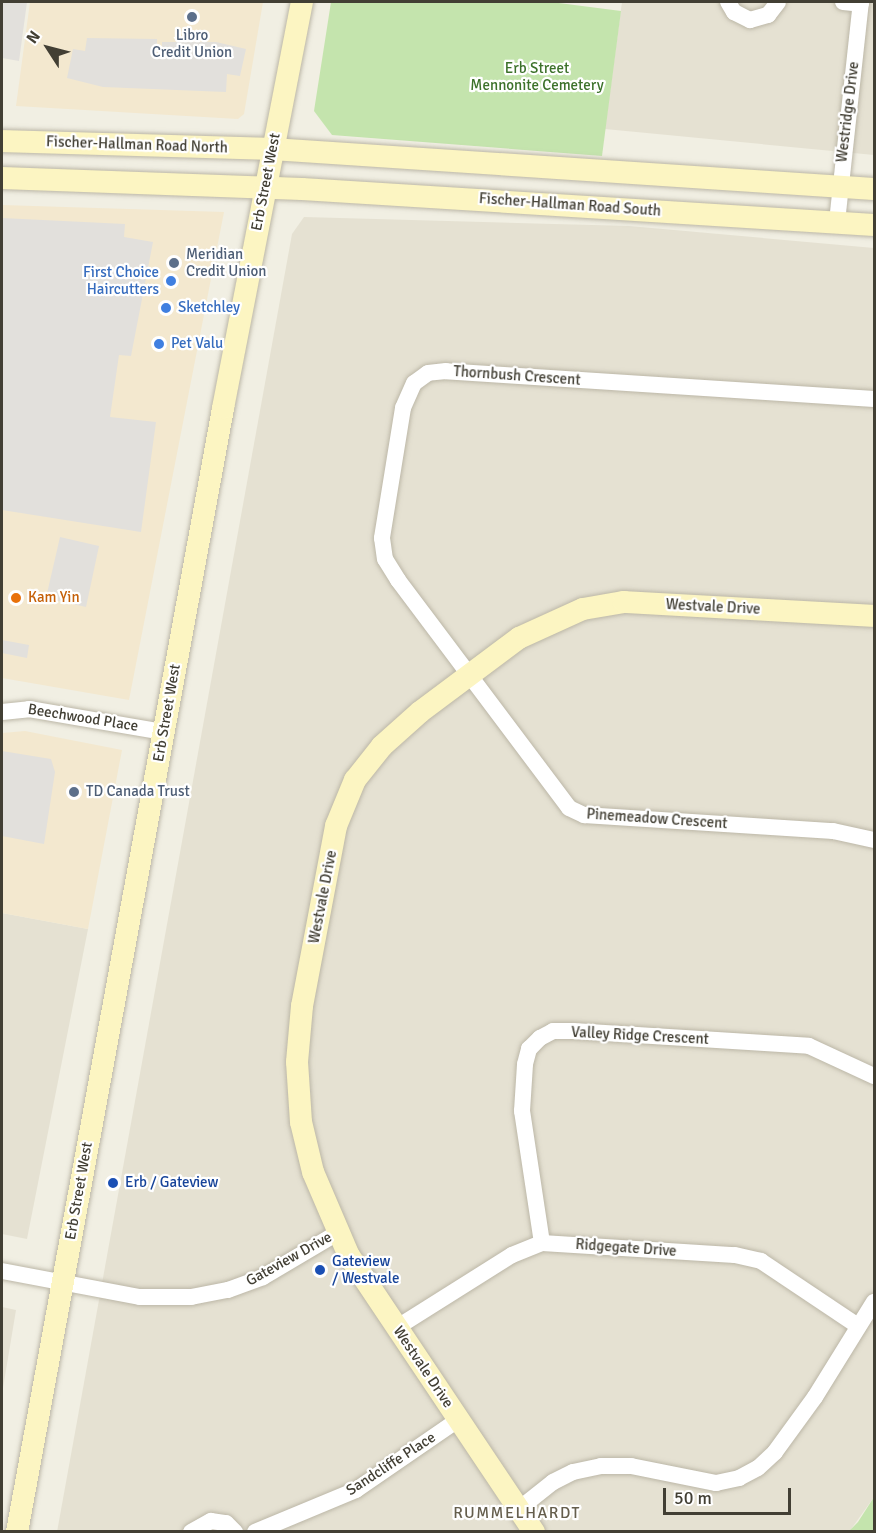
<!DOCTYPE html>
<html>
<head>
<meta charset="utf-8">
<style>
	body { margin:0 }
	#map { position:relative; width:876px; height:1533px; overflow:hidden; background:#f1efe3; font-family:Signika,sans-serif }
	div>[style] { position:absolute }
	.residential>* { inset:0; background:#e5e1d2 }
	.commercial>* { inset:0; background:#f3e8cf }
	.green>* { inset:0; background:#c4e4ad }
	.parking>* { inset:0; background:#e2e0dc }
	.roads { filter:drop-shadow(0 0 2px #bcb7a7) drop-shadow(0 0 2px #bcb7a7) }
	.street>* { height:16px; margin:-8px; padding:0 8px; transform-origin:8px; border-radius:8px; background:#fff }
	.secondary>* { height:22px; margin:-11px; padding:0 11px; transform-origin:11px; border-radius:11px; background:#fcf5c2 }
	.dots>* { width:16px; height:16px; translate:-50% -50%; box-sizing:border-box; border:3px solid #fff; border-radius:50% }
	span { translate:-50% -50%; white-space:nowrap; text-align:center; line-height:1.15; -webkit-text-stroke:4.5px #fff; paint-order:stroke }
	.service-label { font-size:15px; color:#4e5e75 }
	.left { translate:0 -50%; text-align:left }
	.park-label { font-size:15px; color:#3c712a }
	.street-label { font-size:15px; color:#423f34 }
	.shop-label { font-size:15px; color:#366cbe }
	.right { translate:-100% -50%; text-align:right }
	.food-label { font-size:15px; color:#c56008 }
	.transit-label { font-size:15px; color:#164399 }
	.neighbourhood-label { font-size:16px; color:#655e4c; letter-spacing:1.5px }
	.frame { position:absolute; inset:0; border:3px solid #423f34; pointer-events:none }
	.north { position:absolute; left:18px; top:18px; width:60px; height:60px; -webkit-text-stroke:4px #fff; paint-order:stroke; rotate:306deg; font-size:16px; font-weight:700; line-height:24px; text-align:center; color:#423f34 }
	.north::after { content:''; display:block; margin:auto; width:21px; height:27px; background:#423f34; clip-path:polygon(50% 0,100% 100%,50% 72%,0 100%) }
	.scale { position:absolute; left:663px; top:1488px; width:128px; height:27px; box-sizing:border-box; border:3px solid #423f34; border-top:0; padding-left:8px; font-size:18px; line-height:21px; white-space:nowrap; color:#423f34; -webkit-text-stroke:4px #fff; paint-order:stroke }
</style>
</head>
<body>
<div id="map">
	<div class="residential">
		<i style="clip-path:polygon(622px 2px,874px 2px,874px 155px,605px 129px)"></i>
		<i style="clip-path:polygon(304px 217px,629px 226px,874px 248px,874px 1497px,849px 1532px,57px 1532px,292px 234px)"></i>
		<i style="clip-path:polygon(2px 913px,88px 929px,27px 1239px,2px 1234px)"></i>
		<i style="clip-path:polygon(2px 1307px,16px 1310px,2px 1394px)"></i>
	</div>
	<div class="commercial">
		<i style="clip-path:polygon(30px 2px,263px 2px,244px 114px,238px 119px,16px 106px)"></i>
		<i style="clip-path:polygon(2px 205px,224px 212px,129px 700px,2px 678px)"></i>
		<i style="clip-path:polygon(25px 731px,122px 750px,88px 929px,2px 913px,2px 733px)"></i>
	</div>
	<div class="green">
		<i style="clip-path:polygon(331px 2px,551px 2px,621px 11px,602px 156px,332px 135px,314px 111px)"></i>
		<i style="clip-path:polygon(874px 1497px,874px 1531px,849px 1531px,858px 1522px)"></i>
	</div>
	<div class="parking">
		<i style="clip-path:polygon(2px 2px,27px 2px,19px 61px,2px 58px)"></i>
		<i style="clip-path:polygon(87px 38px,157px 39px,157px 54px,162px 54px,162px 42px,216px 42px,246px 49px,240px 76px,227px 74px,226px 92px,103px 87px,67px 78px,73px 49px,85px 51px)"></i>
		<i style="clip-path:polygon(2px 218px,125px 224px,124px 237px,153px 242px,131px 356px,119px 355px,110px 417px,156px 422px,141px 532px,2px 510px)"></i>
		<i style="clip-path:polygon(60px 537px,99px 546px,86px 607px,46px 598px)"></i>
		<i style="clip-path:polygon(2px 640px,29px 645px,27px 658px,2px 653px)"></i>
		<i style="clip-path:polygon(2px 751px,51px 759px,55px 772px,44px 844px,2px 836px)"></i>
	</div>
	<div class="roads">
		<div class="street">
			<i style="left:728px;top:2px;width:12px;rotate:59deg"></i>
			<i style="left:734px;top:12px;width:18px;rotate:27deg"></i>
			<i style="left:750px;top:20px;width:19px;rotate:-16deg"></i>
			<i style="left:768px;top:15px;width:16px;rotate:-52deg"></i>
			<i style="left:843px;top:2px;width:18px;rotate:6deg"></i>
			<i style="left:837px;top:222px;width:221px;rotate:-83.8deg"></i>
			<i style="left:874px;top:399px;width:429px;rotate:-176.3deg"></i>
			<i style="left:446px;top:371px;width:18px;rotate:174deg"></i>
			<i style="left:428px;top:373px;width:17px;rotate:144deg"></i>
			<i style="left:414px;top:383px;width:27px;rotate:114deg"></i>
			<i style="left:403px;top:408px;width:132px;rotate:99.2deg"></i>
			<i style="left:382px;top:538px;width:21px;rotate:82deg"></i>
			<i style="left:385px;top:559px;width:25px;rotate:58deg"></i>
			<i style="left:398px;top:580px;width:285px;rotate:53.1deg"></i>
			<i style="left:569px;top:808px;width:17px;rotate:25deg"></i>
			<i style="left:584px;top:815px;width:250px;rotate:3.7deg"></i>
			<i style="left:833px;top:831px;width:42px;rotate:12.4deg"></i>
			<i style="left:2px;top:712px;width:27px;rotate:-6deg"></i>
			<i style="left:29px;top:709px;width:137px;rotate:9.7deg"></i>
			<i style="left:542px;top:1243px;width:134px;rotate:-98.6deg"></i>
			<i style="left:522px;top:1111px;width:47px;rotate:-86.3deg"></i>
			<i style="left:525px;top:1064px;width:16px;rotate:-75deg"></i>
			<i style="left:529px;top:1049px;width:16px;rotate:-45deg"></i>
			<i style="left:540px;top:1038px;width:15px;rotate:-28deg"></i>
			<i style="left:553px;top:1031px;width:20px"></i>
			<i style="left:573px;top:1031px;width:236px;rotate:3.6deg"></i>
			<i style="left:809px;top:1046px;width:72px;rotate:24.8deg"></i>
			<i style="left:2px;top:1271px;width:140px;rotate:10.7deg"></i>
			<i style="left:140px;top:1297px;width:51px"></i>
			<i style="left:191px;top:1297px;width:38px;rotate:-11deg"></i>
			<i style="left:228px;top:1290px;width:37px;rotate:-20deg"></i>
			<i style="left:263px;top:1277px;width:86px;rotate:-30.7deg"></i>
			<i style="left:396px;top:1328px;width:137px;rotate:-32.2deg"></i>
			<i style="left:512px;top:1255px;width:32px;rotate:-22deg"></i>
			<i style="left:542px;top:1243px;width:193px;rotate:3.6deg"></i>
			<i style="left:735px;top:1255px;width:27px;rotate:13deg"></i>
			<i style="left:761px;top:1261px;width:117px;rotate:33.8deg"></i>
			<i style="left:519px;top:1509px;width:43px;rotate:-38.5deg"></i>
			<i style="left:553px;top:1482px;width:22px;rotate:-27deg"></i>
			<i style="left:573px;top:1472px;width:29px;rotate:-12deg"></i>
			<i style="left:601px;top:1466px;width:30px"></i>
			<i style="left:631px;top:1466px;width:87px;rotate:11.3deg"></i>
			<i style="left:716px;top:1483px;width:24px;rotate:-12deg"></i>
			<i style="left:739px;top:1478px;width:21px;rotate:-28deg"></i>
			<i style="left:758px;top:1468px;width:23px;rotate:-43deg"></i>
			<i style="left:775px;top:1452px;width:68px;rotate:-54deg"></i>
			<i style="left:815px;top:1397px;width:112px;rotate:-58.2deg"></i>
			<i style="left:191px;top:1532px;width:23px;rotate:-29deg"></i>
			<i style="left:211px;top:1521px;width:15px;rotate:8deg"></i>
			<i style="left:226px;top:1523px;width:13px;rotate:45deg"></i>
			<i style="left:255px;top:1532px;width:109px;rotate:-22.6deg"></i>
			<i style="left:356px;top:1490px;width:124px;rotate:-34.5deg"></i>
		</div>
		<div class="secondary">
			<i style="left:2px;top:141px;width:270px;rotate:1.7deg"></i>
			<i style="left:272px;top:149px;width:603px;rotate:3.8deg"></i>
			<i style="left:2px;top:178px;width:300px;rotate:2.1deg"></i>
			<i style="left:302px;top:189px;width:573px;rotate:3.6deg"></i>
			<i style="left:17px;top:1532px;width:1143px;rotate:-79.61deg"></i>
			<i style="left:223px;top:408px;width:414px;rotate:-79deg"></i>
			<i style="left:534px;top:1532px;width:332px;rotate:-123.8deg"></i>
			<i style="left:349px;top:1256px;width:91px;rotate:-113.2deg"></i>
			<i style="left:313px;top:1172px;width:51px;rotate:-103.5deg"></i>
			<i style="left:301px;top:1122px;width:60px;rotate:-93.8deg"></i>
			<i style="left:297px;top:1062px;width:56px;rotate:-84.9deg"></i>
			<i style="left:302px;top:1006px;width:183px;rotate:-79.3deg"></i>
			<i style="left:336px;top:826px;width:50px;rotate:-67.6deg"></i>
			<i style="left:355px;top:780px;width:43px;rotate:-51.5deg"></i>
			<i style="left:382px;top:746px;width:51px;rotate:-41.8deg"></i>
			<i style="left:420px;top:712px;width:124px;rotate:-36.8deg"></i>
			<i style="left:519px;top:638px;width:70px;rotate:-24.4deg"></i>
			<i style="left:583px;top:609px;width:42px;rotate:-9.7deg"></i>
			<i style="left:624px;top:602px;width:250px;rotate:3.2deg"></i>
		</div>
	</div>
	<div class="dots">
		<i style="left:192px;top:17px;background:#5c6f8a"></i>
		<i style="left:174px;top:263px;background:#5c6f8a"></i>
		<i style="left:171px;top:281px;background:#3f7fe0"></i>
		<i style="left:166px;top:308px;background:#3f7fe0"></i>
		<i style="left:159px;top:344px;background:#3f7fe0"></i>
		<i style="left:16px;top:598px;background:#e8710a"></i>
		<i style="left:74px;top:792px;background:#5c6f8a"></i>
		<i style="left:113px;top:1183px;background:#1a4fb4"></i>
		<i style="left:320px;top:1270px;background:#1a4fb4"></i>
	</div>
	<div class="service-label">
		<span style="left:192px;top:44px">Libro<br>Credit Union</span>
		<span class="left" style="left:186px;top:263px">Meridian<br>Credit Union</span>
		<span class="left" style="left:86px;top:792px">TD Canada Trust</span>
	</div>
	<div class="park-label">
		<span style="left:537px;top:77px">Erb Street<br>Mennonite Cemetery</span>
	</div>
	<div class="street-label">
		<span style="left:848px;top:112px;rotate:-83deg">Westridge Drive</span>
		<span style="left:137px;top:145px;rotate:2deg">Fischer-Hallman Road North</span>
		<span style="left:266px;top:182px;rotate:-79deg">Erb Street West</span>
		<span style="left:570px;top:205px;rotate:4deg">Fischer-Hallman Road South</span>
		<span style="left:517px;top:376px;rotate:4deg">Thornbush Crescent</span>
		<span style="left:713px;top:607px;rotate:3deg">Westvale Drive</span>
		<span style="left:167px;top:713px;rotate:-80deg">Erb Street West</span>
		<span style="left:83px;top:718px;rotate:9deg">Beechwood Place</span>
		<span style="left:657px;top:819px;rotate:4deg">Pinemeadow Crescent</span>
		<span style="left:323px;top:897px;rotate:-79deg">Westvale Drive</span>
		<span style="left:640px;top:1036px;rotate:3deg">Valley Ridge Crescent</span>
		<span style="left:79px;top:1191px;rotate:-80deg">Erb Street West</span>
		<span style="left:626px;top:1248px;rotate:4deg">Ridgegate Drive</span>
		<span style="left:289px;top:1259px;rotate:-29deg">Gateview Drive</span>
		<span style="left:423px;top:1367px;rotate:56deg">Westvale Drive</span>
		<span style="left:391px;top:1464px;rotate:-33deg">Sandcliffe Place</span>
	</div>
	<div class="shop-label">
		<span class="right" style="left:159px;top:281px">First Choice<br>Haircutters</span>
		<span class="left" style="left:178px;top:308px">Sketchley</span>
		<span class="left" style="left:171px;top:344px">Pet Valu</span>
	</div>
	<div class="food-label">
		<span class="left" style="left:28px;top:598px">Kam Yin</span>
	</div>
	<div class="transit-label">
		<span class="left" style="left:125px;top:1183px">Erb / Gateview</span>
		<span class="left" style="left:332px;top:1270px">Gateview<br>/ Westvale</span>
	</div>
	<div class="neighbourhood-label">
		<span style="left:517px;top:1513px">RUMMELHARDT</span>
	</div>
	<div class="frame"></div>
	<div class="north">N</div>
	<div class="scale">50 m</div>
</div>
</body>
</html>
